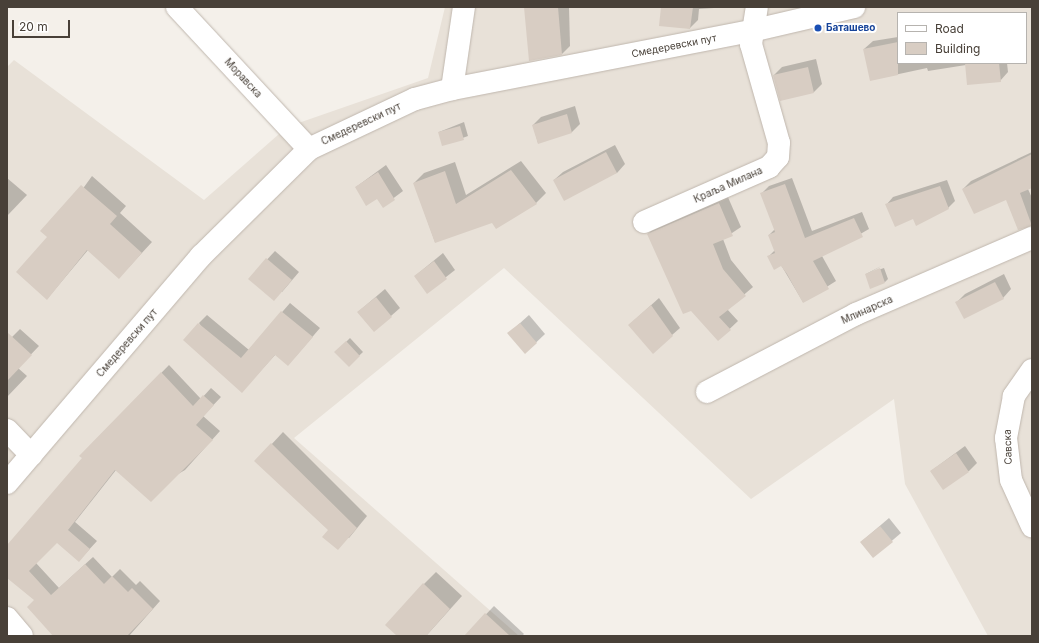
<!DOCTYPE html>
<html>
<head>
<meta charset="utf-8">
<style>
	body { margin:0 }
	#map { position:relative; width:1039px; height:643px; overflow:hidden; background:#f4f0ea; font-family:Inter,sans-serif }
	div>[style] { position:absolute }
	.residential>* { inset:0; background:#e8e1d8 }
	.shadow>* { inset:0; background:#0003 }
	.building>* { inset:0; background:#d8cdc3 }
	.roads { filter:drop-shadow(0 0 1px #bfb6ad) drop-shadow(0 0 1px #bfb6ad) }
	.minor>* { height:22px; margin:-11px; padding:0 11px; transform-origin:11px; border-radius:11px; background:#fff }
	.tertiary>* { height:22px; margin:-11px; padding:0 11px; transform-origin:11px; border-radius:11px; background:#fff }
	.dots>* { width:11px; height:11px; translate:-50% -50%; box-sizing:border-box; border:2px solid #fff; border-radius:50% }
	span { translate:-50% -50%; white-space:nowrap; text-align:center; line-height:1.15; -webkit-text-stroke:4px #fff; paint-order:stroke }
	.transit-label { font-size:10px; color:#164399; font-weight:700 }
	.left { translate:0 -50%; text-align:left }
	.street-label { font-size:10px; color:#484038 }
	.frame { position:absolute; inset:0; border:8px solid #484038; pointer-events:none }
	.legend { position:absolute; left:897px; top:12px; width:130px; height:52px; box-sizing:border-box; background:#fff; border:1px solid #b6b3af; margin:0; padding:5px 7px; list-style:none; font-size:12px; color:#484038 }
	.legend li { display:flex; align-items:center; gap:8px; height:20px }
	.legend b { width:20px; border:1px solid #b6b3af }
	.scale { position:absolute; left:12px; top:20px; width:58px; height:18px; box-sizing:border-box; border:2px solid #484038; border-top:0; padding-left:5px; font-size:12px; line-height:14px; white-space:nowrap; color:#484038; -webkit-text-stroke:3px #fff; paint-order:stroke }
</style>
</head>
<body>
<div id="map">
	<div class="residential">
		<i style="clip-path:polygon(evenodd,445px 7px,1032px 7px,1032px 636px,988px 636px,905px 484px,894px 399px,751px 499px,504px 268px,294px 438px,519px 636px,7px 636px,7px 67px,14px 60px,204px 200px,287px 127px,428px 78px,445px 7px,898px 13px,1026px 13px,1026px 63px,898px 63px,898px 13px)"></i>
	</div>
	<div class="shadow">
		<i style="clip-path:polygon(525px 7px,569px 7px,570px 46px,562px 54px)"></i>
		<i style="clip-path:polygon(662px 7px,729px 7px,699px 9px,698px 20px,690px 28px,660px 25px)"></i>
		<i style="clip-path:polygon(898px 37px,898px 63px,1007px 63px,1008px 72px,1000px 81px,966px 65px,928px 71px,927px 68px,871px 80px,864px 49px,873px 41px)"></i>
		<i style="clip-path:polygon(816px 59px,822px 84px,814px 92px,781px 100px,774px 75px,782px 67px)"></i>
		<i style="clip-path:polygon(575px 106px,580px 124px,572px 132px,538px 143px,533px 125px,541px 117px)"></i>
		<i style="clip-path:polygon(464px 122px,468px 136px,443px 145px,439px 132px)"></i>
		<i style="clip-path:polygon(615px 145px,625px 164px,617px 173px,554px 180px,563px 172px)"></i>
		<i style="clip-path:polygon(1032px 152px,1032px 187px,1028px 189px,1032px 198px,1032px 225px,1019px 229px,1007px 198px,963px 189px,971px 181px)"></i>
		<i style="clip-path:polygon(521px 161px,546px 193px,536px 203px,435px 242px,414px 183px,424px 173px,455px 162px,466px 195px)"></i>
		<i style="clip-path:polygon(386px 165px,403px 191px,383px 206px,377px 198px,356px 187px)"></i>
		<i style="clip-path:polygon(92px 176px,126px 206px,120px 213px,152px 242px,129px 267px,88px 250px,47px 299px,48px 237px)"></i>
		<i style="clip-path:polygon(7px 178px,27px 195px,7px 216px)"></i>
		<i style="clip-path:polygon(792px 178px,812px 231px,862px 212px,869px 229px,822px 256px,836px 281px,803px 302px,781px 265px,769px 256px,775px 250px,769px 235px,775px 229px,762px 193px,769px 186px)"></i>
		<i style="clip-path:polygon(947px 180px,955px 201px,948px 208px,914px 218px,887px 204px,893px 197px)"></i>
		<i style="clip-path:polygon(727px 195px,741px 227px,723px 239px,731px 260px,753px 287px,727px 309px,738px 321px,718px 340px,648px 234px,656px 226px)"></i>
		<i style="clip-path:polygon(275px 251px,299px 272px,282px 292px,249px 279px)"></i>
		<i style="clip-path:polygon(443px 253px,455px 270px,427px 292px,415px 276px)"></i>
		<i style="clip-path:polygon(883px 265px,869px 273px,884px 268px,888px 279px,885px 282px,866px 274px)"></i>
		<i style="clip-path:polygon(1004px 274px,1011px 289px,1003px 298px,957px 302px,965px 294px)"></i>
		<i style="clip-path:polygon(385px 289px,400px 308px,374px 331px,358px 312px)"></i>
		<i style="clip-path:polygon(659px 298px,680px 328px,672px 335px,629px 325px)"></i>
		<i style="clip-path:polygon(290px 303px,320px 328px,296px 356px,276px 354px,242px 391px,199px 323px,207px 315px,249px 350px)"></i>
		<i style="clip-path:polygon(529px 315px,545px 334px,525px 353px,509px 333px)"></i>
		<i style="clip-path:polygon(20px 329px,39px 346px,18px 368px,27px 376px,7px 397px,7px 342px)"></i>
		<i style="clip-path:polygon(350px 338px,363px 352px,349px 365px,336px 352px)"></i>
		<i style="clip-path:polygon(169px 365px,201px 399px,211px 388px,221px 397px,203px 416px,220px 431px,185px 470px,173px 477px,116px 470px,75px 522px,97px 541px,86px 553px,57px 542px,36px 563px,59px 588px,93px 557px,112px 577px,120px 569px,136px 585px,140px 581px,160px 601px,129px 636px,54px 636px,35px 600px,7px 577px,7px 547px,83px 458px,80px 456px)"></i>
		<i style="clip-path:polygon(283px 432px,367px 516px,349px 538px,329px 530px,256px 461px)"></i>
		<i style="clip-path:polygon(965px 446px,977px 463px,969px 471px,931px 471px)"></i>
		<i style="clip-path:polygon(889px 518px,901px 533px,873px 557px,861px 542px)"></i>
		<i style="clip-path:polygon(436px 572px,462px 596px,426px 636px,399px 636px,424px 584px)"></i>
		<i style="clip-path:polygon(494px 606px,524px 634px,522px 636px,478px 636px,471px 630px)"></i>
	</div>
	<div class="building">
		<i style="clip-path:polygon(524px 7px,558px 7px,562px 55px,529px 61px)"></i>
		<i style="clip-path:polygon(661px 7px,693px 7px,690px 29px,659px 26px)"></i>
		<i style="clip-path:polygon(898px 42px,898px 75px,870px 81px,863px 49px)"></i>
		<i style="clip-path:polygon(965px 63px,999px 63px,1001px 82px,967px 85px)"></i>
		<i style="clip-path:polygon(808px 67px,814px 93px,780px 101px,773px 75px)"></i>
		<i style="clip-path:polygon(567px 114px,572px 133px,538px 144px,532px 125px)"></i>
		<i style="clip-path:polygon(460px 126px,464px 140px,442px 146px,438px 132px)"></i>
		<i style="clip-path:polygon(606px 152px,617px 173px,564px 201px,553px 180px)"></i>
		<i style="clip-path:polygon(1032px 154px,1032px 188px,1020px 193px,1032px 226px,1018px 230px,1006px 200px,974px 214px,962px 189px)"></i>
		<i style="clip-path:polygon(511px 170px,537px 204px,496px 229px,492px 223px,435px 243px,413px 183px,445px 171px,456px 204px)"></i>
		<i style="clip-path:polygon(378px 172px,395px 200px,383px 208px,377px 199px,366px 206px,355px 187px)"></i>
		<i style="clip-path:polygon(785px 184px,805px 238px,854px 218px,863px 237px,813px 261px,829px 289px,803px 303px,787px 274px,781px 266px,774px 270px,767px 256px,775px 253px,768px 235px,775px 232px,760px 193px)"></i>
		<i style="clip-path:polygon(81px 185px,117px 216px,110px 224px,142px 253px,119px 279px,87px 250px,47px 300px,16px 272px,47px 237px,40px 231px)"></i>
		<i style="clip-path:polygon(940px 186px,949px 209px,916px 226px,913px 219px,895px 227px,885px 204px)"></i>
		<i style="clip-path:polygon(719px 203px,733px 236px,713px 244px,723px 269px,746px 296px,719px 317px,731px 330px,718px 341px,691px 311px,683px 314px,647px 234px)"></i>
		<i style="clip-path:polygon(266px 258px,292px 280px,274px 301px,248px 279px)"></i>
		<i style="clip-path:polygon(434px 261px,447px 279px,427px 294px,414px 276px)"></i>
		<i style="clip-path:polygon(880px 268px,885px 283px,870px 289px,865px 274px)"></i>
		<i style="clip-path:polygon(995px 282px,1004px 299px,964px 319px,955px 302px)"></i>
		<i style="clip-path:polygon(376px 297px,392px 317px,374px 332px,357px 312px)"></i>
		<i style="clip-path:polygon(651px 305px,673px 336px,653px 354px,628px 325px)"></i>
		<i style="clip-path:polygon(281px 311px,313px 337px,288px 366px,275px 355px,242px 393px,183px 340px,198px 323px,241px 358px)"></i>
		<i style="clip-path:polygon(520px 323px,537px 343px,525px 354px,507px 333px)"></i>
		<i style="clip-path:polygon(7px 332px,32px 355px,7px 381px)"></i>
		<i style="clip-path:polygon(346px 341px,360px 356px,349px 367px,334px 352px)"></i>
		<i style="clip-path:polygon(161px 372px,193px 406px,203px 395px,214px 405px,196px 425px,213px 440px,151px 502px,115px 470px,68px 530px,90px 549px,79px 562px,57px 543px,29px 571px,51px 595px,85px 564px,104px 584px,112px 576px,128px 592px,132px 588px,153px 609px,127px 636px,53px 636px,27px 607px,34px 600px,7px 578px,7px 545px,82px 458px,79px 456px)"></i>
		<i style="clip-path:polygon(271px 443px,357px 528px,338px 550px,322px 537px,328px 530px,254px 461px)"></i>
		<i style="clip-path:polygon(956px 453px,969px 472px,943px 490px,930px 471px)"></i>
		<i style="clip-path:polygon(880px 526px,893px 542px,873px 558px,860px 542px)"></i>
		<i style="clip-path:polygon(423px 583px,450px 609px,426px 636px,397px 636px,385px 625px)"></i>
		<i style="clip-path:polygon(485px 613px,510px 636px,464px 636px)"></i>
	</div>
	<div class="roads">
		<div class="minor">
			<i style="left:177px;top:7px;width:194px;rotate:47.1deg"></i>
			<i style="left:452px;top:89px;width:83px;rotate:-81.7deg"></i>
			<i style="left:644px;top:222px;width:137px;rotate:-23.7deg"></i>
			<i style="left:769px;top:167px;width:13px;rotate:-48deg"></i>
			<i style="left:778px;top:157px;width:14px;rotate:-86deg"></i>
			<i style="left:779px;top:143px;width:103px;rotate:-105.8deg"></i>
			<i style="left:751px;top:44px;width:37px;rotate:-81deg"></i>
			<i style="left:1032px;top:370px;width:32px;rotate:125deg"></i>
			<i style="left:1014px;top:396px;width:43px;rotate:100.8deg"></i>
			<i style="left:1006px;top:438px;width:42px;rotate:83.2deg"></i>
			<i style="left:1011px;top:480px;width:51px;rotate:65.5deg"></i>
			<i style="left:707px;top:392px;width:168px;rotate:-27.6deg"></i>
			<i style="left:856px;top:314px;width:192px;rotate:-23.4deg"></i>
			<i style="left:7px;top:430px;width:35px;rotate:46deg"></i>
			<i style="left:7px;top:618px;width:23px;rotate:50deg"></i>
		</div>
		<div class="tertiary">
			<i style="left:7px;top:483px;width:299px;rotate:-49.5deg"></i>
			<i style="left:201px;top:256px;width:152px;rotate:-44.7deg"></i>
			<i style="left:309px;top:149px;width:117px;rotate:-25.3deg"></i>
			<i style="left:415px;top:99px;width:38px;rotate:-15deg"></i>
			<i style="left:452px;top:89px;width:305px;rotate:-11deg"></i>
			<i style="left:751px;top:31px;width:106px;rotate:-13.1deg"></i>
		</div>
	</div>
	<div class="dots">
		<i style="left:818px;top:28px;background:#1a4fb4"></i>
	</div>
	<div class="transit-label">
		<span class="left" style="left:826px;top:28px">Баташево</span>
	</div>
	<div class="street-label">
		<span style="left:674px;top:46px;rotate:-11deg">Смедеревски пут</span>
		<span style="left:243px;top:78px;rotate:47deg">Моравска</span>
		<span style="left:361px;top:124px;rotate:-25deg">Смедеревски пут</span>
		<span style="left:728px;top:185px;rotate:-24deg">Краља Милана</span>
		<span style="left:867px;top:310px;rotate:-24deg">Млинарска</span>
		<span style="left:127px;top:343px;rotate:-49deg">Смедеревски пут</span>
		<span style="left:1008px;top:447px;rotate:-92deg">Савска</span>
	</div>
	<div class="frame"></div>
	<ul class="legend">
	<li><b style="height:5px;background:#fff"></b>Road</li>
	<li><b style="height:11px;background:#d8cdc3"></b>Building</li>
	</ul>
	<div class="scale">20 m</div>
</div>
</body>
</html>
